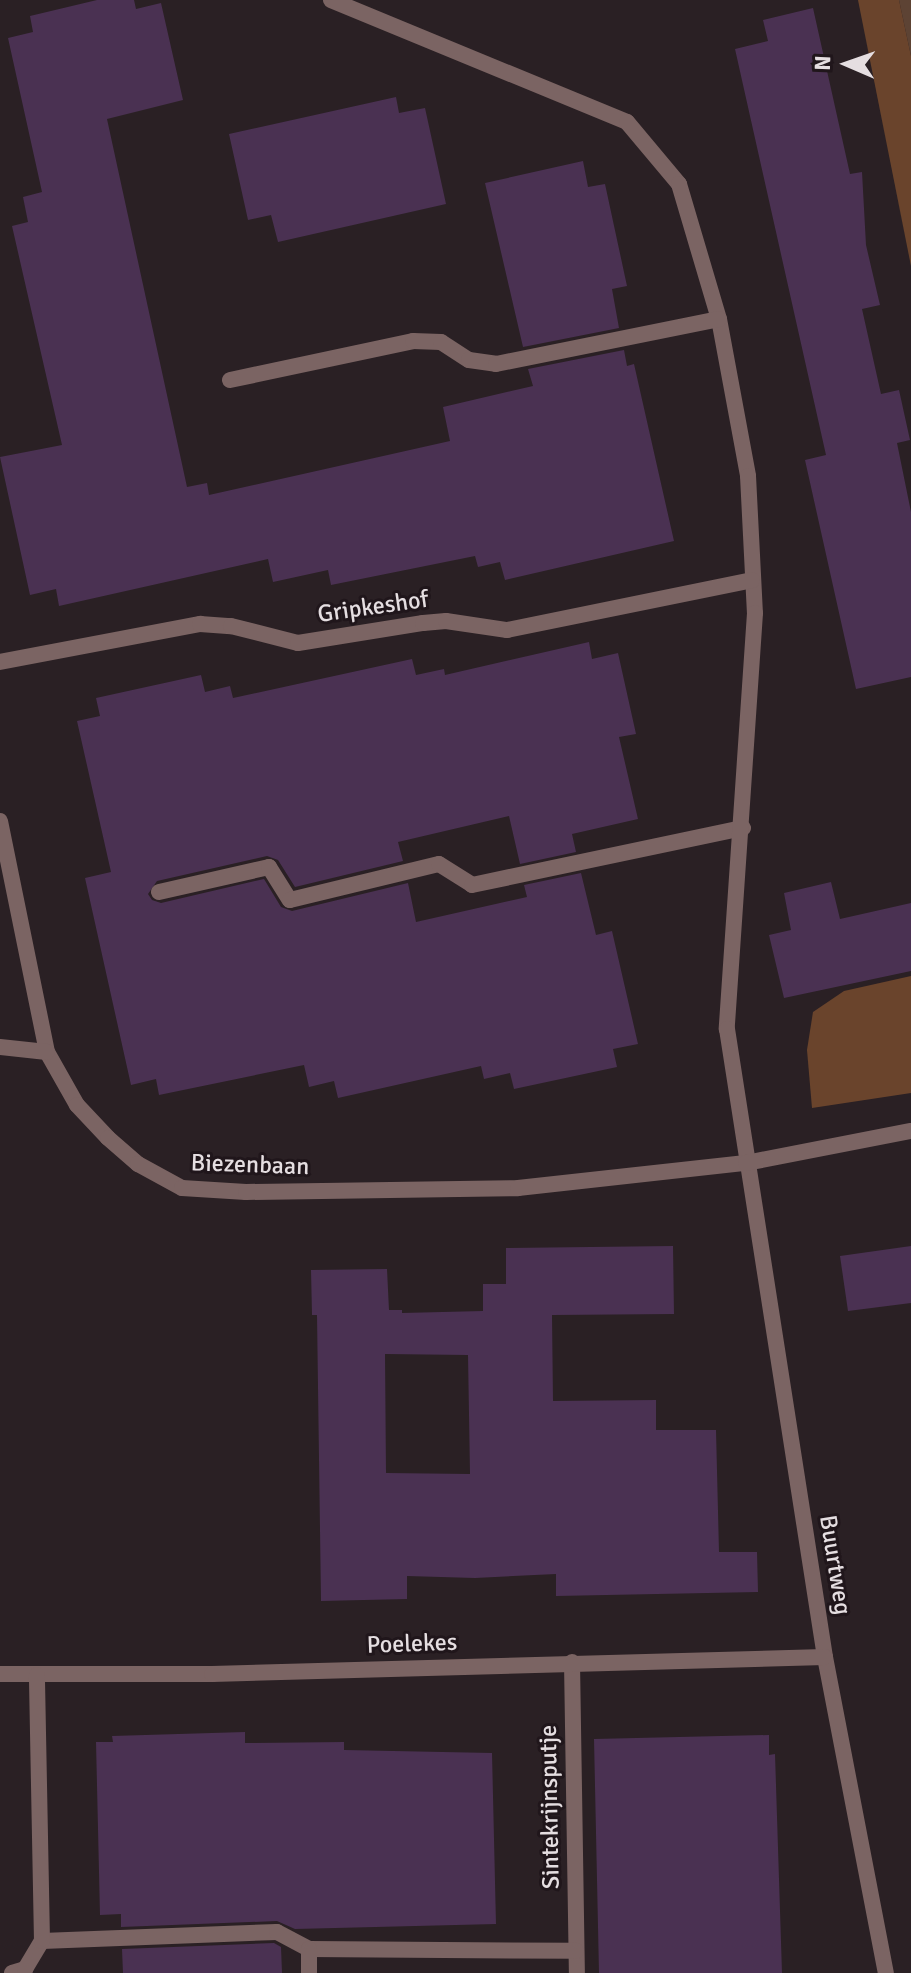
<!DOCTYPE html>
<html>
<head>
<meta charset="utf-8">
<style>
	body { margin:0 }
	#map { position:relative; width:911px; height:1973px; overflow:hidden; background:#2a2024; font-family:Signika,sans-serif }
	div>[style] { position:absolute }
	.green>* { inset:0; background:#5d4334 }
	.forest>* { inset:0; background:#6a442c }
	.building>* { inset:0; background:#4a3152 }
	.lane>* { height:16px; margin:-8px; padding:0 8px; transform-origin:8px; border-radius:8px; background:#7b6463 }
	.street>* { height:16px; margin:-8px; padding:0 8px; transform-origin:8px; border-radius:8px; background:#7b6463 }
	span { translate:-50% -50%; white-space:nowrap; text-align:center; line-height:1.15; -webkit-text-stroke:6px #20161b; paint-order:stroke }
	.street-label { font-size:24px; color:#e5dee1 }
	.north { position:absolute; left:807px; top:24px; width:80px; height:80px; -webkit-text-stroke:6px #20161b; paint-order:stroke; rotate:272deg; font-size:22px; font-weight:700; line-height:32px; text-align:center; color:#e5dee1 }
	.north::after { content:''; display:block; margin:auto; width:28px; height:36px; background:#e5dee1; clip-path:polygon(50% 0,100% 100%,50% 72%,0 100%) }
</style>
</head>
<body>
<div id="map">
	<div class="green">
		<i style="clip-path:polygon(899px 0,911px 0,911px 56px)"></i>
	</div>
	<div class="forest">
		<i style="clip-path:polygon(858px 0,899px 0,911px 56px,911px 266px)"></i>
		<i style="clip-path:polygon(911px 976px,911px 1093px,812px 1108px,807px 1050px,813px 1012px,844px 991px)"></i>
	</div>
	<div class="building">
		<i style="clip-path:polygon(97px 0,134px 0,136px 9px,161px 3px,183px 100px,107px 119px,187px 487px,207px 483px,209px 495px,450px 441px,443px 407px,533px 386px,528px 369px,624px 350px,627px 366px,634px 364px,674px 541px,505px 580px,500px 562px,478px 567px,475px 556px,331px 585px,328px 570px,273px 582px,268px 559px,59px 606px,56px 589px,30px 595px,0 457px,62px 445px,12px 226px,28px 222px,23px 197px,42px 192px,8px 38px,33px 32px,30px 16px)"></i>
		<i style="clip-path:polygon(813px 8px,850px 174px,862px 172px,866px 245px,880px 305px,862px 309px,881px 394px,899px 390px,910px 440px,897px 443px,911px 512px,911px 677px,856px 689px,805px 460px,826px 455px,735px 49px,768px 41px,763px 20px)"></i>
		<i style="clip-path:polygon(396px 97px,399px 113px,425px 108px,446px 204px,278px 242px,271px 215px,248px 220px,229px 134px)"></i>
		<i style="clip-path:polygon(583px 161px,588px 187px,605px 184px,627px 286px,612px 289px,619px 328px,523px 347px,485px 183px)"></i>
		<i style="clip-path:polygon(589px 642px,592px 659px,618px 653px,636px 734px,619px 737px,638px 819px,572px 834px,576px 852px,520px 864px,509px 816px,398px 842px,403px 861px,295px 887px,278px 860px,267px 856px,157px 881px,148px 894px,152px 900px,161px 903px,264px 879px,281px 907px,292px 911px,408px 883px,416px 922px,527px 897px,524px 885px,581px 873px,596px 935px,612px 931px,638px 1044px,613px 1049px,617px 1067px,514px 1089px,510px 1073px,484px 1079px,481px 1066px,338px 1098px,334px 1081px,309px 1087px,304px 1065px,159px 1095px,156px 1079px,131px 1085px,85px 878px,111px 872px,77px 721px,100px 716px,96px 698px,201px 675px,205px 692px,230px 686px,233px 698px,412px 659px,416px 675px,444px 669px,445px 675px)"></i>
		<i style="clip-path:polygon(831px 882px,840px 919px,911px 903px,911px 971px,784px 998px,769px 935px,791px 930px,784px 893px)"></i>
		<i style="clip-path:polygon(evenodd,673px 1246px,674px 1314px,552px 1315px,553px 1401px,656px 1400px,656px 1430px,716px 1430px,719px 1552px,757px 1552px,758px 1592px,556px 1596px,556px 1574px,475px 1578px,407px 1576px,407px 1599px,321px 1601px,317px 1315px,312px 1315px,311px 1270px,387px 1269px,389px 1310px,402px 1310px,402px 1313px,483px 1311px,483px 1284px,506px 1284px,506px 1248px,673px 1246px,385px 1354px,468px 1355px,470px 1474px,386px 1473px,385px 1354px)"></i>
		<i style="clip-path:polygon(911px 1246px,911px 1303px,848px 1311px,840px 1256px)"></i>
		<i style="clip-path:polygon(245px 1732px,245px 1743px,344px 1742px,344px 1750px,492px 1753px,496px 1924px,295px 1929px,277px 1921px,121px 1927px,121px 1914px,100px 1915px,96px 1742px,113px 1742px,112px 1736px)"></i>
		<i style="clip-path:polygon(769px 1735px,769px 1755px,775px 1754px,782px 1973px,599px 1973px,594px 1739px)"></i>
		<i style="clip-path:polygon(274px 1943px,281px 1947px,282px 1973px,123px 1973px,122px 1949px)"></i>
	</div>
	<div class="lane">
		<i style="left:159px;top:892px;width:113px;rotate:-12.8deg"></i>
		<i style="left:269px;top:867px;width:39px;rotate:58deg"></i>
		<i style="left:290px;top:900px;width:153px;rotate:-13.6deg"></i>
		<i style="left:439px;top:864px;width:39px;rotate:32deg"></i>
		<i style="left:472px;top:885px;width:277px;rotate:-11.9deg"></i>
	</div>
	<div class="street">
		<i style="left:331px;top:0;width:320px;rotate:22.4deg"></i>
		<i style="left:627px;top:122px;width:81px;rotate:50deg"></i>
		<i style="left:679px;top:184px;width:141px;rotate:73.5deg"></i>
		<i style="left:719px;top:319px;width:160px;rotate:79.5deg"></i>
		<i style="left:748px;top:476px;width:137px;rotate:87.1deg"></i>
		<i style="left:755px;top:613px;width:417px;rotate:93.9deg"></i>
		<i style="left:727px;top:1029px;width:636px;rotate:81.13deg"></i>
		<i style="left:825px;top:1657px;width:322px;rotate:79.1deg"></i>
		<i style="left:230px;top:380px;width:187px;rotate:-12deg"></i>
		<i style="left:413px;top:341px;width:28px;rotate:2deg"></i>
		<i style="left:441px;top:342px;width:33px;rotate:33deg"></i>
		<i style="left:469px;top:360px;width:27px;rotate:8deg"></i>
		<i style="left:496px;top:364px;width:227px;rotate:-11.4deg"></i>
		<i style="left:0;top:662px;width:204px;rotate:-10.8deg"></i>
		<i style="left:200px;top:624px;width:31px;rotate:4deg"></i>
		<i style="left:231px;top:626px;width:69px;rotate:14.2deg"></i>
		<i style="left:298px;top:643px;width:127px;rotate:-9.1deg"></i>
		<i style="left:423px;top:623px;width:23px;rotate:-5deg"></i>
		<i style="left:446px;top:621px;width:62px;rotate:8.4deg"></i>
		<i style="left:507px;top:630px;width:250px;rotate:-11.5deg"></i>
		<i style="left:0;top:821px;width:236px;rotate:78.5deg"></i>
		<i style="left:47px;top:1052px;width:61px;rotate:60.5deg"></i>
		<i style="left:77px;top:1105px;width:45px;rotate:46.8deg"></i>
		<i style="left:108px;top:1138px;width:40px;rotate:41deg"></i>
		<i style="left:138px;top:1164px;width:50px;rotate:28.6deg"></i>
		<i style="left:182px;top:1188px;width:64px;rotate:3.6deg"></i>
		<i style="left:246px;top:1192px;width:272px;rotate:-0.8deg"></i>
		<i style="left:518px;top:1188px;width:229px;rotate:-6.3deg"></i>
		<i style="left:746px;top:1163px;width:168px;rotate:-11deg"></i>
		<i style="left:0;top:1047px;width:47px;rotate:6.1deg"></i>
		<i style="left:572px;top:1662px;width:311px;rotate:89.1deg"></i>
		<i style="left:0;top:1674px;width:212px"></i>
		<i style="left:212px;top:1674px;width:613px;rotate:-1.59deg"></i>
		<i style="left:42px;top:1941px;width:235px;rotate:-2.2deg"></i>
		<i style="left:277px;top:1932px;width:36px;rotate:28deg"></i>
		<i style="left:309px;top:1949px;width:267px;rotate:0.4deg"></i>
		<i style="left:309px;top:1949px;width:24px;rotate:90deg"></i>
		<i style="left:12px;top:1973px;width:14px;rotate:-17deg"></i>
		<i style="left:25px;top:1969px;width:33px;rotate:-59deg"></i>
		<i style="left:42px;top:1941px;width:266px;rotate:-91.1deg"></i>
	</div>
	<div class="street-label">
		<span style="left:373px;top:607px;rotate:-8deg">Gripkeshof</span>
		<span style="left:250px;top:1165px;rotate:2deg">Biezenbaan</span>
		<span style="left:835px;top:1565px;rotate:81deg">Buurtweg</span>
		<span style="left:412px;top:1644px;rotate:-2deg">Poelekes</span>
		<span style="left:550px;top:1807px;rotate:-91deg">Sintekrijnsputje</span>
	</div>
	<div class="north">N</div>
</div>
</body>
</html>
